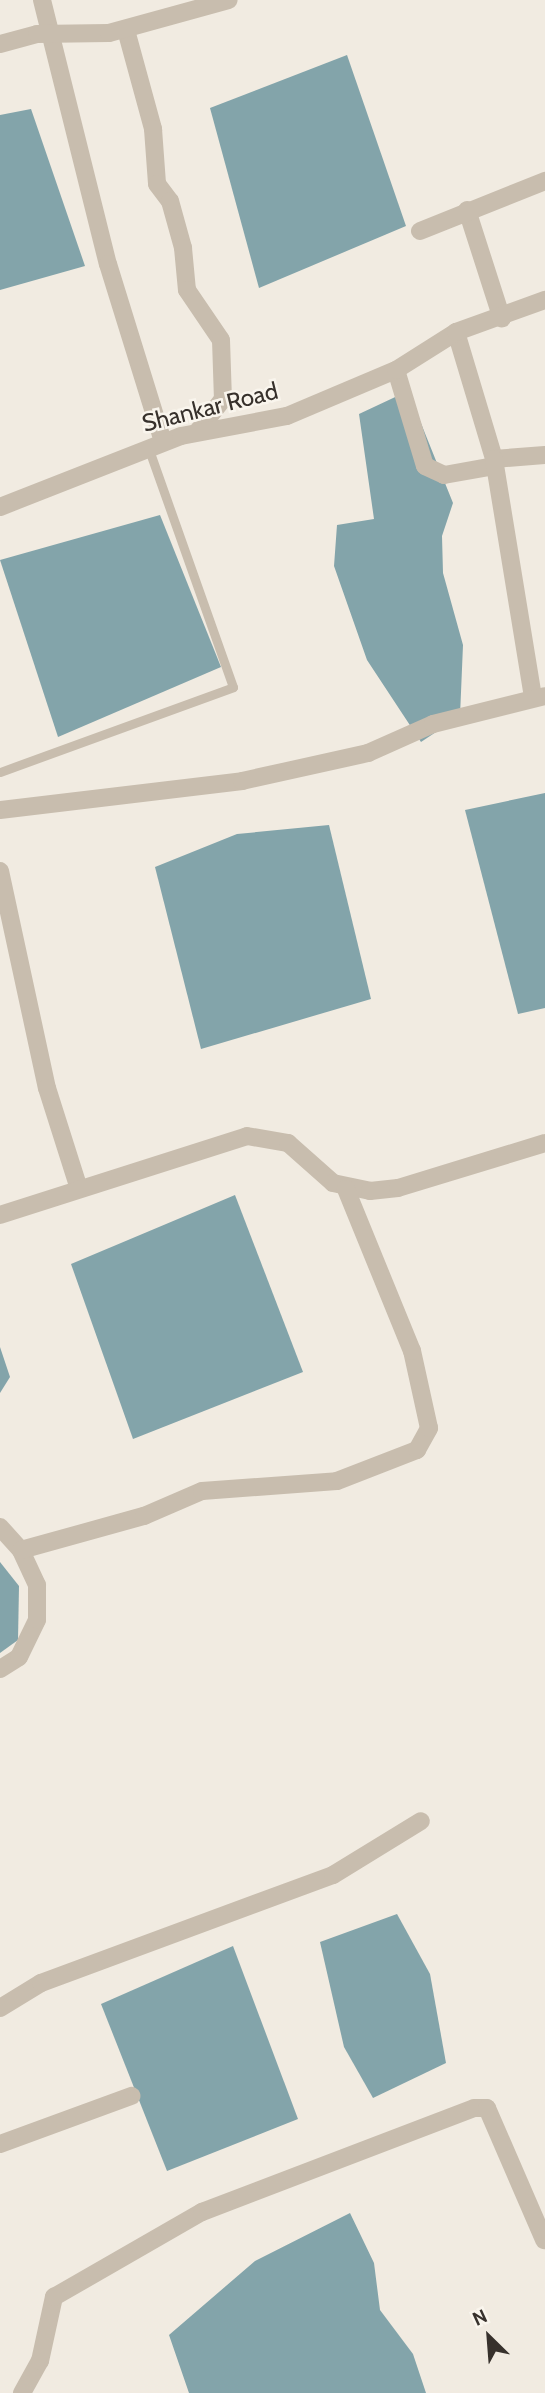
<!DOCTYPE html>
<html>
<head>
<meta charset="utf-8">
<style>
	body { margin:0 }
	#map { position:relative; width:545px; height:2393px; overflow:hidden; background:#f1ebe1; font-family:Cabin,sans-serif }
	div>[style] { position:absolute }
	.water>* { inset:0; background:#83a4aa }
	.lane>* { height:9px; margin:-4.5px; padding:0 4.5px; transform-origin:4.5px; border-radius:4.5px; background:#c8bdae }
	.street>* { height:18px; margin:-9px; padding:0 9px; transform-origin:9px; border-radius:9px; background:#c8bdae }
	span { translate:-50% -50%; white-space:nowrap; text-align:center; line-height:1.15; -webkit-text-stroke:5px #f9f5ed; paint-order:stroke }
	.street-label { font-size:24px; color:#37312c }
	.north { position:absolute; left:454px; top:2302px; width:70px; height:70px; -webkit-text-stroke:5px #f9f5ed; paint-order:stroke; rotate:335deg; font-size:19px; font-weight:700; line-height:28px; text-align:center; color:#37312c }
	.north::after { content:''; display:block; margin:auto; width:24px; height:32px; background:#37312c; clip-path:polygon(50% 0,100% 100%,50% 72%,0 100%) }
</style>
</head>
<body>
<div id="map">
	<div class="water">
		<i style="clip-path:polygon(347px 55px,406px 226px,259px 288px,210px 108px)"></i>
		<i style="clip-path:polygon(31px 109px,85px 266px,0 290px,0 115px)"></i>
		<i style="clip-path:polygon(408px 391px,453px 503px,442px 536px,443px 573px,463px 645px,460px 716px,421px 742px,367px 660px,334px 566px,337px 525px,374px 519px,359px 414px)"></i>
		<i style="clip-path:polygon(160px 515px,221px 667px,58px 737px,0 560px)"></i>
		<i style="clip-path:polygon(545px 793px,545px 1008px,518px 1014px,465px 810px)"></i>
		<i style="clip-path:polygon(329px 825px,371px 999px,201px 1049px,155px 867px,237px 834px)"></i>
		<i style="clip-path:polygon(235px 1195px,303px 1372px,133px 1439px,71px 1264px)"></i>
		<i style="clip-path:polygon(0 1347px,10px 1377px,0 1393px)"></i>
		<i style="clip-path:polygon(0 1562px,19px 1586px,18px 1640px,0 1653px)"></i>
		<i style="clip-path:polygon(397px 1914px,430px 1974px,446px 2063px,373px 2098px,344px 2047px,320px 1942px)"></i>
		<i style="clip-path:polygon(233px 1946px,298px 2119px,167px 2171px,101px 2004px)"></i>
		<i style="clip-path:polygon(350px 2213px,374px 2263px,380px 2310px,413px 2354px,426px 2393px,189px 2393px,169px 2335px,255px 2261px)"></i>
	</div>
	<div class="lane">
		<i style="left:0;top:772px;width:248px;rotate:-20deg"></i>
		<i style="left:233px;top:687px;width:255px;rotate:-109.5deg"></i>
	</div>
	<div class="street">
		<i style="left:42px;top:0;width:272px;rotate:76deg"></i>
		<i style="left:108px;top:264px;width:186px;rotate:72.8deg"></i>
		<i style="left:126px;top:30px;width:103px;rotate:74.7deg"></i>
		<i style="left:153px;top:129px;width:55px;rotate:85.8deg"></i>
		<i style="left:157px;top:184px;width:21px;rotate:53deg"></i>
		<i style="left:170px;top:201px;width:49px;rotate:74.5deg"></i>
		<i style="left:183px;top:248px;width:42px;rotate:84.6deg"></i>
		<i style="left:187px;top:290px;width:60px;rotate:55.8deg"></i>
		<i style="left:221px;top:340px;width:59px;rotate:88.1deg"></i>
		<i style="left:223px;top:399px;width:41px;rotate:128deg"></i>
		<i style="left:0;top:44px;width:38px;rotate:-15deg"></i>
		<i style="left:37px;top:34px;width:72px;rotate:-0.8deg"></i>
		<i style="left:109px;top:33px;width:124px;rotate:-15.4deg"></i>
		<i style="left:467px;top:210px;width:114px;rotate:72.2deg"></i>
		<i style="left:420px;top:231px;width:135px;rotate:-21.8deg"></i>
		<i style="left:456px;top:332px;width:133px;rotate:73.3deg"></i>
		<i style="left:494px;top:459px;width:51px;rotate:-4.5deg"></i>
		<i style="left:396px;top:370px;width:100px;rotate:73.2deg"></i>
		<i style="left:425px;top:466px;width:21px;rotate:25deg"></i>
		<i style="left:444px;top:475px;width:52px;rotate:-10deg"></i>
		<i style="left:494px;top:459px;width:242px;rotate:80.7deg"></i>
		<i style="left:0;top:507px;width:194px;rotate:-21.4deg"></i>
		<i style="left:181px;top:436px;width:108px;rotate:-10.7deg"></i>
		<i style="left:287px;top:416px;width:118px;rotate:-22.9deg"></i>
		<i style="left:396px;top:370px;width:71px;rotate:-32.3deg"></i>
		<i style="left:456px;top:332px;width:95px;rotate:-19.8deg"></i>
		<i style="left:0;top:810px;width:244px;rotate:-6.8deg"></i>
		<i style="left:242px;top:781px;width:129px;rotate:-12.5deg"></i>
		<i style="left:368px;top:753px;width:71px;rotate:-24deg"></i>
		<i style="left:433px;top:724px;width:115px;rotate:-14deg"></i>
		<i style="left:0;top:871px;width:222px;rotate:77.8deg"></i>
		<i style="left:47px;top:1088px;width:106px;rotate:72.4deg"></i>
		<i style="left:0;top:1215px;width:259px;rotate:-17.7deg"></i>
		<i style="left:247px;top:1136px;width:42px;rotate:9.7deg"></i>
		<i style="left:288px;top:1143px;width:60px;rotate:41.6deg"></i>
		<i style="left:333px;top:1183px;width:38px;rotate:12deg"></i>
		<i style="left:370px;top:1191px;width:28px;rotate:-6deg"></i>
		<i style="left:398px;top:1188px;width:154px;rotate:-17deg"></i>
		<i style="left:0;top:1527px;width:31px;rotate:48deg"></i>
		<i style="left:0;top:1669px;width:22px;rotate:-32deg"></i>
		<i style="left:19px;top:1657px;width:41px;rotate:-64.1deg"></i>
		<i style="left:37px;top:1620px;width:35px;rotate:-90deg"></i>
		<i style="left:37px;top:1585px;width:38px;rotate:-115deg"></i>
		<i style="left:21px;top:1550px;width:128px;rotate:-15.5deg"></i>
		<i style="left:144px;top:1516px;width:63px;rotate:-23.3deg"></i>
		<i style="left:202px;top:1491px;width:135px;rotate:-4.2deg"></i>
		<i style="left:337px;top:1481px;width:86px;rotate:-21.2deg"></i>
		<i style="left:417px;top:1450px;width:25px;rotate:-61deg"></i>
		<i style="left:429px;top:1428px;width:79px;rotate:-102.4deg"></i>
		<i style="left:412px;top:1351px;width:175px;rotate:-112.2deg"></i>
		<i style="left:0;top:2008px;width:48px;rotate:-31.4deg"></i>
		<i style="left:41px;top:1983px;width:311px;rotate:-20.3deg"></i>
		<i style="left:333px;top:1875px;width:103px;rotate:-31.5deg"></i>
		<i style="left:0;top:2144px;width:140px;rotate:-20.1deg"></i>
		<i style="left:22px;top:2393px;width:37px;rotate:-61deg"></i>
		<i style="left:40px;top:2361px;width:66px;rotate:-77.7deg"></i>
		<i style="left:54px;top:2297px;width:171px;rotate:-29.9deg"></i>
		<i style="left:202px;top:2212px;width:291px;rotate:-20.9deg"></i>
		<i style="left:474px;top:2108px;width:13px"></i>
		<i style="left:487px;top:2108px;width:144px;rotate:66.6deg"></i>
	</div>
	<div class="street-label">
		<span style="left:210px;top:407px;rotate:-14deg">Shankar Road</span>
	</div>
	<div class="north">N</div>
</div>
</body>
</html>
